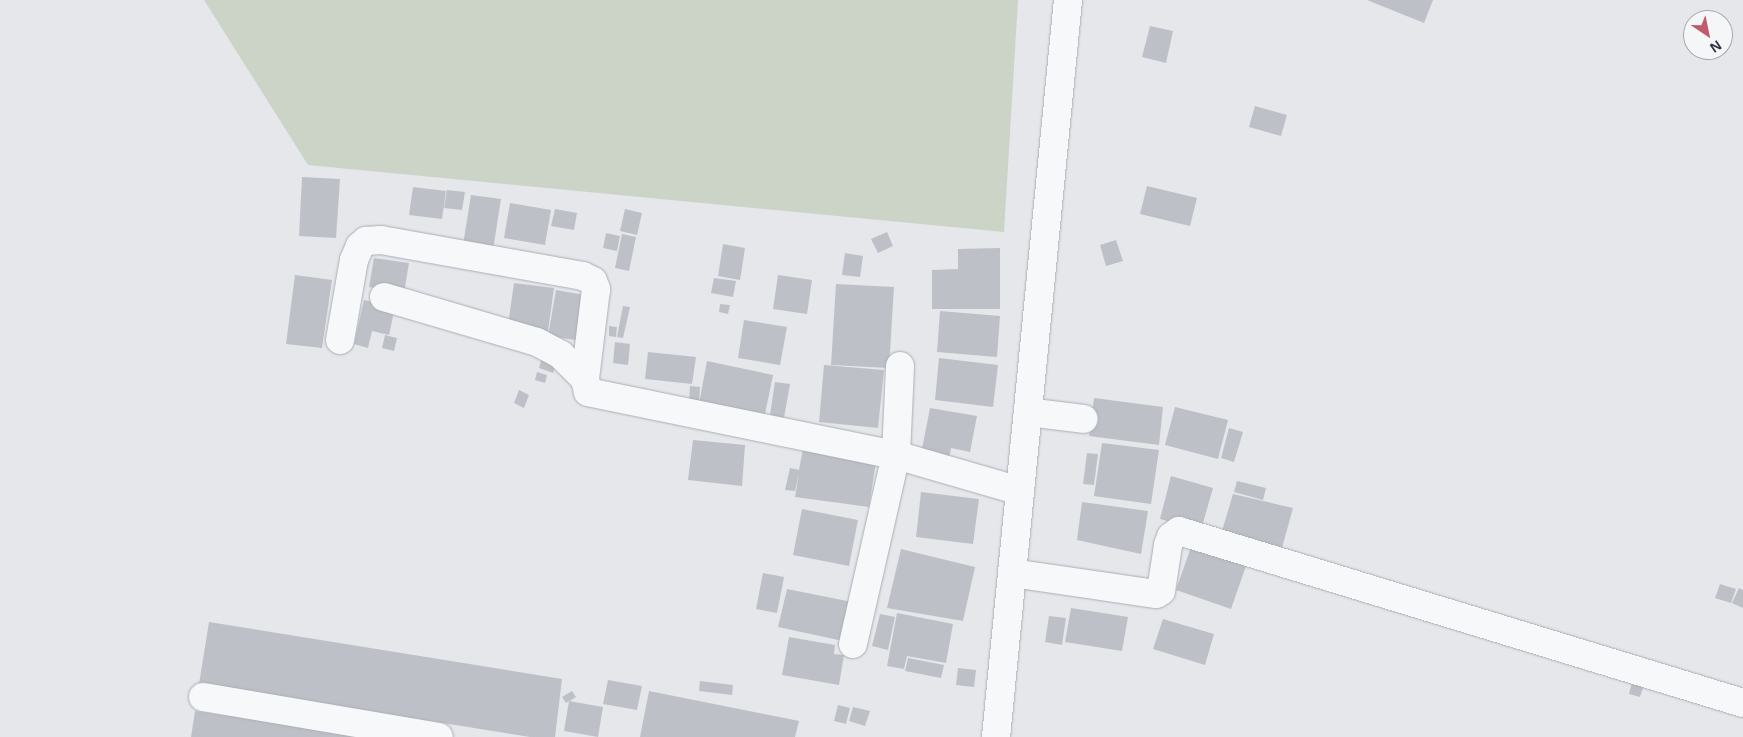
<!DOCTYPE html>
<html>
<head>
<meta charset="utf-8">
<style>
	body { margin:0 }
	#map { position:relative; width:1743px; height:737px; overflow:hidden; background:#e5e7eb; font-family:Helvetica,sans-serif }
	div>[style] { position:absolute }
	.green>* { inset:0; background:#cbd4c7 }
	.building>* { inset:0; background:#bdc1c7 }
	.roads { filter:drop-shadow(0 0 1px #aaaeb5) drop-shadow(0 0 1px #aaaeb5) }
	.minor>* { height:28px; margin:-14px; padding:0 14px; transform-origin:14px; border-radius:14px; background:#f7f8fa }
	span { translate:-50% -50%; white-space:nowrap; text-align:center; line-height:1.15; -webkit-text-stroke:4px #f4f6f8; paint-order:stroke }
	.north { position:absolute; left:1683px; top:10px; width:50px; height:50px; box-sizing:border-box; background:#f4f6f8; border:1px solid #a5a9af; border-radius:50%; rotate:146deg; font-size:14px; font-weight:700; line-height:20px; text-align:center; color:#2e3642 }
	.north::after { content:''; display:block; margin:auto; width:18px; height:22px; background:#c05a6c; clip-path:polygon(50% 0,100% 100%,50% 72%,0 100%) }
</style>
</head>
<body>
<div id="map">
	<div class="green">
		<i style="clip-path:polygon(204px 0,1018px 0,1004px 232px,308px 165px)"></i>
	</div>
	<div class="building">
		<i style="clip-path:polygon(1367px 0,1433px 0,1424px 23px)"></i>
		<i style="clip-path:polygon(1150px 26px,1173px 31px,1166px 63px,1142px 57px)"></i>
		<i style="clip-path:polygon(1255px 106px,1287px 115px,1281px 136px,1249px 127px)"></i>
		<i style="clip-path:polygon(302px 177px,340px 179px,336px 238px,299px 236px)"></i>
		<i style="clip-path:polygon(1147px 186px,1197px 198px,1190px 226px,1140px 214px)"></i>
		<i style="clip-path:polygon(413px 187px,446px 191px,442px 219px,409px 215px)"></i>
		<i style="clip-path:polygon(447px 190px,465px 192px,462px 210px,444px 208px)"></i>
		<i style="clip-path:polygon(471px 195px,501px 199px,493px 250px,463px 245px)"></i>
		<i style="clip-path:polygon(510px 203px,551px 210px,545px 245px,504px 238px)"></i>
		<i style="clip-path:polygon(555px 209px,577px 213px,574px 230px,551px 226px)"></i>
		<i style="clip-path:polygon(625px 209px,642px 213px,637px 235px,620px 231px)"></i>
		<i style="clip-path:polygon(887px 232px,893px 246px,878px 253px,871px 239px)"></i>
		<i style="clip-path:polygon(606px 233px,620px 236px,617px 251px,603px 248px)"></i>
		<i style="clip-path:polygon(622px 234px,636px 237px,629px 271px,615px 268px)"></i>
		<i style="clip-path:polygon(1116px 240px,1123px 261px,1106px 266px,1100px 245px)"></i>
		<i style="clip-path:polygon(723px 244px,745px 248px,740px 280px,718px 276px)"></i>
		<i style="clip-path:polygon(1000px 248px,1000px 309px,932px 309px,932px 270px,958px 269px,958px 249px)"></i>
		<i style="clip-path:polygon(845px 253px,863px 256px,860px 277px,842px 275px)"></i>
		<i style="clip-path:polygon(374px 258px,409px 263px,404px 293px,369px 287px)"></i>
		<i style="clip-path:polygon(295px 275px,332px 280px,322px 348px,286px 344px)"></i>
		<i style="clip-path:polygon(778px 275px,812px 280px,807px 314px,773px 309px)"></i>
		<i style="clip-path:polygon(714px 278px,736px 281px,733px 297px,711px 293px)"></i>
		<i style="clip-path:polygon(514px 283px,554px 288px,548px 331px,508px 325px)"></i>
		<i style="clip-path:polygon(836px 284px,894px 287px,889px 368px,831px 365px)"></i>
		<i style="clip-path:polygon(556px 290px,590px 296px,582px 341px,548px 336px)"></i>
		<i style="clip-path:polygon(364px 300px,395px 307px,389px 335px,372px 331px,368px 348px,354px 344px)"></i>
		<i style="clip-path:polygon(720px 304px,730px 305px,728px 314px,719px 312px)"></i>
		<i style="clip-path:polygon(623px 306px,630px 307px,623px 338px,617px 337px)"></i>
		<i style="clip-path:polygon(940px 311px,1000px 316px,997px 357px,937px 352px)"></i>
		<i style="clip-path:polygon(744px 320px,787px 327px,780px 365px,738px 358px)"></i>
		<i style="clip-path:polygon(609px 326px,617px 327px,616px 337px,609px 336px)"></i>
		<i style="clip-path:polygon(385px 335px,397px 338px,394px 351px,382px 348px)"></i>
		<i style="clip-path:polygon(615px 342px,630px 344px,628px 365px,613px 363px)"></i>
		<i style="clip-path:polygon(648px 352px,696px 357px,692px 384px,645px 379px)"></i>
		<i style="clip-path:polygon(542px 358px,556px 362px,553px 373px,539px 368px)"></i>
		<i style="clip-path:polygon(939px 358px,998px 365px,993px 407px,935px 400px)"></i>
		<i style="clip-path:polygon(707px 361px,773px 375px,764px 419px,698px 409px)"></i>
		<i style="clip-path:polygon(824px 365px,884px 370px,878px 428px,819px 422px)"></i>
		<i style="clip-path:polygon(537px 372px,547px 375px,545px 383px,535px 380px)"></i>
		<i style="clip-path:polygon(775px 382px,790px 384px,784px 418px,770px 415px)"></i>
		<i style="clip-path:polygon(690px 386px,700px 387px,699px 403px,689px 402px)"></i>
		<i style="clip-path:polygon(519px 390px,529px 395px,524px 408px,514px 403px)"></i>
		<i style="clip-path:polygon(1094px 398px,1163px 407px,1159px 445px,1089px 436px)"></i>
		<i style="clip-path:polygon(1175px 407px,1228px 420px,1218px 459px,1165px 445px)"></i>
		<i style="clip-path:polygon(930px 408px,977px 416px,970px 452px,951px 448px,949px 460px,921px 454px)"></i>
		<i style="clip-path:polygon(1229px 428px,1243px 432px,1234px 462px,1221px 458px)"></i>
		<i style="clip-path:polygon(693px 440px,745px 445px,742px 486px,688px 480px)"></i>
		<i style="clip-path:polygon(804px 443px,877px 455px,869px 507px,795px 497px,799px 473px,795px 491px,785px 490px,790px 468px,799px 470px)"></i>
		<i style="clip-path:polygon(1102px 443px,1159px 450px,1151px 504px,1094px 496px)"></i>
		<i style="clip-path:polygon(1087px 453px,1098px 454px,1094px 485px,1083px 484px)"></i>
		<i style="clip-path:polygon(1171px 476px,1213px 488px,1201px 530px,1160px 519px)"></i>
		<i style="clip-path:polygon(1237px 481px,1266px 488px,1263px 500px,1234px 492px)"></i>
		<i style="clip-path:polygon(921px 492px,979px 499px,973px 544px,916px 537px)"></i>
		<i style="clip-path:polygon(1233px 494px,1293px 508px,1282px 548px,1222px 531px)"></i>
		<i style="clip-path:polygon(1082px 502px,1148px 511px,1141px 554px,1077px 540px)"></i>
		<i style="clip-path:polygon(802px 509px,858px 520px,849px 566px,793px 555px)"></i>
		<i style="clip-path:polygon(1191px 547px,1246px 566px,1231px 609px,1176px 590px)"></i>
		<i style="clip-path:polygon(901px 549px,975px 567px,963px 621px,887px 608px)"></i>
		<i style="clip-path:polygon(763px 573px,784px 577px,777px 613px,756px 609px)"></i>
		<i style="clip-path:polygon(1720px 584px,1736px 589px,1731px 603px,1715px 598px)"></i>
		<i style="clip-path:polygon(1739px 588px,1743px 590px,1743px 608px,1732px 603px)"></i>
		<i style="clip-path:polygon(787px 589px,852px 602px,843px 641px,778px 627px)"></i>
		<i style="clip-path:polygon(1071px 608px,1128px 617px,1122px 651px,1065px 642px)"></i>
		<i style="clip-path:polygon(897px 613px,953px 624px,946px 663px,907px 656px,904px 669px,887px 666px)"></i>
		<i style="clip-path:polygon(880px 614px,895px 617px,888px 650px,872px 646px)"></i>
		<i style="clip-path:polygon(1049px 616px,1066px 618px,1062px 645px,1045px 642px)"></i>
		<i style="clip-path:polygon(1163px 619px,1214px 634px,1205px 665px,1153px 649px)"></i>
		<i style="clip-path:polygon(209px 622px,562px 679px,555px 737px,530px 737px,199px 684px)"></i>
		<i style="clip-path:polygon(789px 637px,835px 645px,834px 654px,844px 655px,839px 685px,782px 675px)"></i>
		<i style="clip-path:polygon(908px 658px,944px 665px,941px 678px,905px 671px)"></i>
		<i style="clip-path:polygon(958px 668px,976px 670px,974px 687px,956px 685px)"></i>
		<i style="clip-path:polygon(608px 680px,642px 686px,637px 710px,603px 704px)"></i>
		<i style="clip-path:polygon(700px 681px,733px 685px,732px 695px,699px 691px)"></i>
		<i style="clip-path:polygon(1632px 682px,1644px 685px,1640px 697px,1629px 694px)"></i>
		<i style="clip-path:polygon(572px 691px,576px 697px,566px 703px,562px 697px)"></i>
		<i style="clip-path:polygon(649px 691px,799px 721px,795px 737px,640px 737px)"></i>
		<i style="clip-path:polygon(569px 701px,603px 707px,598px 737px,564px 731px)"></i>
		<i style="clip-path:polygon(838px 705px,850px 708px,846px 724px,834px 721px)"></i>
		<i style="clip-path:polygon(853px 707px,870px 711px,865px 726px,849px 721px)"></i>
		<i style="clip-path:polygon(195px 711px,363px 736px,363px 737px,191px 737px)"></i>
	</div>
	<div class="roads">
		<div class="minor">
			<i style="left:384px;top:297px;width:159px;rotate:16.4deg"></i>
			<i style="left:537px;top:342px;width:27px;rotate:28deg"></i>
			<i style="left:561px;top:355px;width:34px;rotate:45deg"></i>
			<i style="left:340px;top:340px;width:81px;rotate:-80.1deg"></i>
			<i style="left:354px;top:260px;width:15px;rotate:-67deg"></i>
			<i style="left:360px;top:246px;width:8px;rotate:-40deg"></i>
			<i style="left:366px;top:241px;width:15px;rotate:-4deg"></i>
			<i style="left:381px;top:240px;width:205px;rotate:10.1deg"></i>
			<i style="left:583px;top:276px;width:11px;rotate:27deg"></i>
			<i style="left:593px;top:281px;width:9px;rotate:69deg"></i>
			<i style="left:596px;top:289px;width:91px;rotate:97deg"></i>
			<i style="left:585px;top:379px;width:13px;rotate:77deg"></i>
			<i style="left:588px;top:392px;width:314px;rotate:11.6deg"></i>
			<i style="left:896px;top:455px;width:129px;rotate:16.2deg"></i>
			<i style="left:1028px;top:412px;width:56px;rotate:7.1deg"></i>
			<i style="left:1012px;top:573px;width:146px;rotate:8.3deg"></i>
			<i style="left:1156px;top:594px;width:6px;rotate:-31deg"></i>
			<i style="left:1161px;top:591px;width:47px;rotate:-81.3deg"></i>
			<i style="left:1168px;top:545px;width:9px;rotate:-69deg"></i>
			<i style="left:1171px;top:537px;width:10px;rotate:-37deg"></i>
			<i style="left:1179px;top:531px;width:590px;rotate:16.96deg"></i>
			<i style="left:853px;top:644px;width:194px;rotate:-77.2deg"></i>
			<i style="left:896px;top:455px;width:89px;rotate:-87.4deg"></i>
			<i style="left:203px;top:697px;width:239px;rotate:9.6deg"></i>
			<i style="left:996px;top:737px;width:741px;rotate:-84.42deg"></i>
		</div>
	</div>
	<div class="north">N</div>
</div>
</body>
</html>
